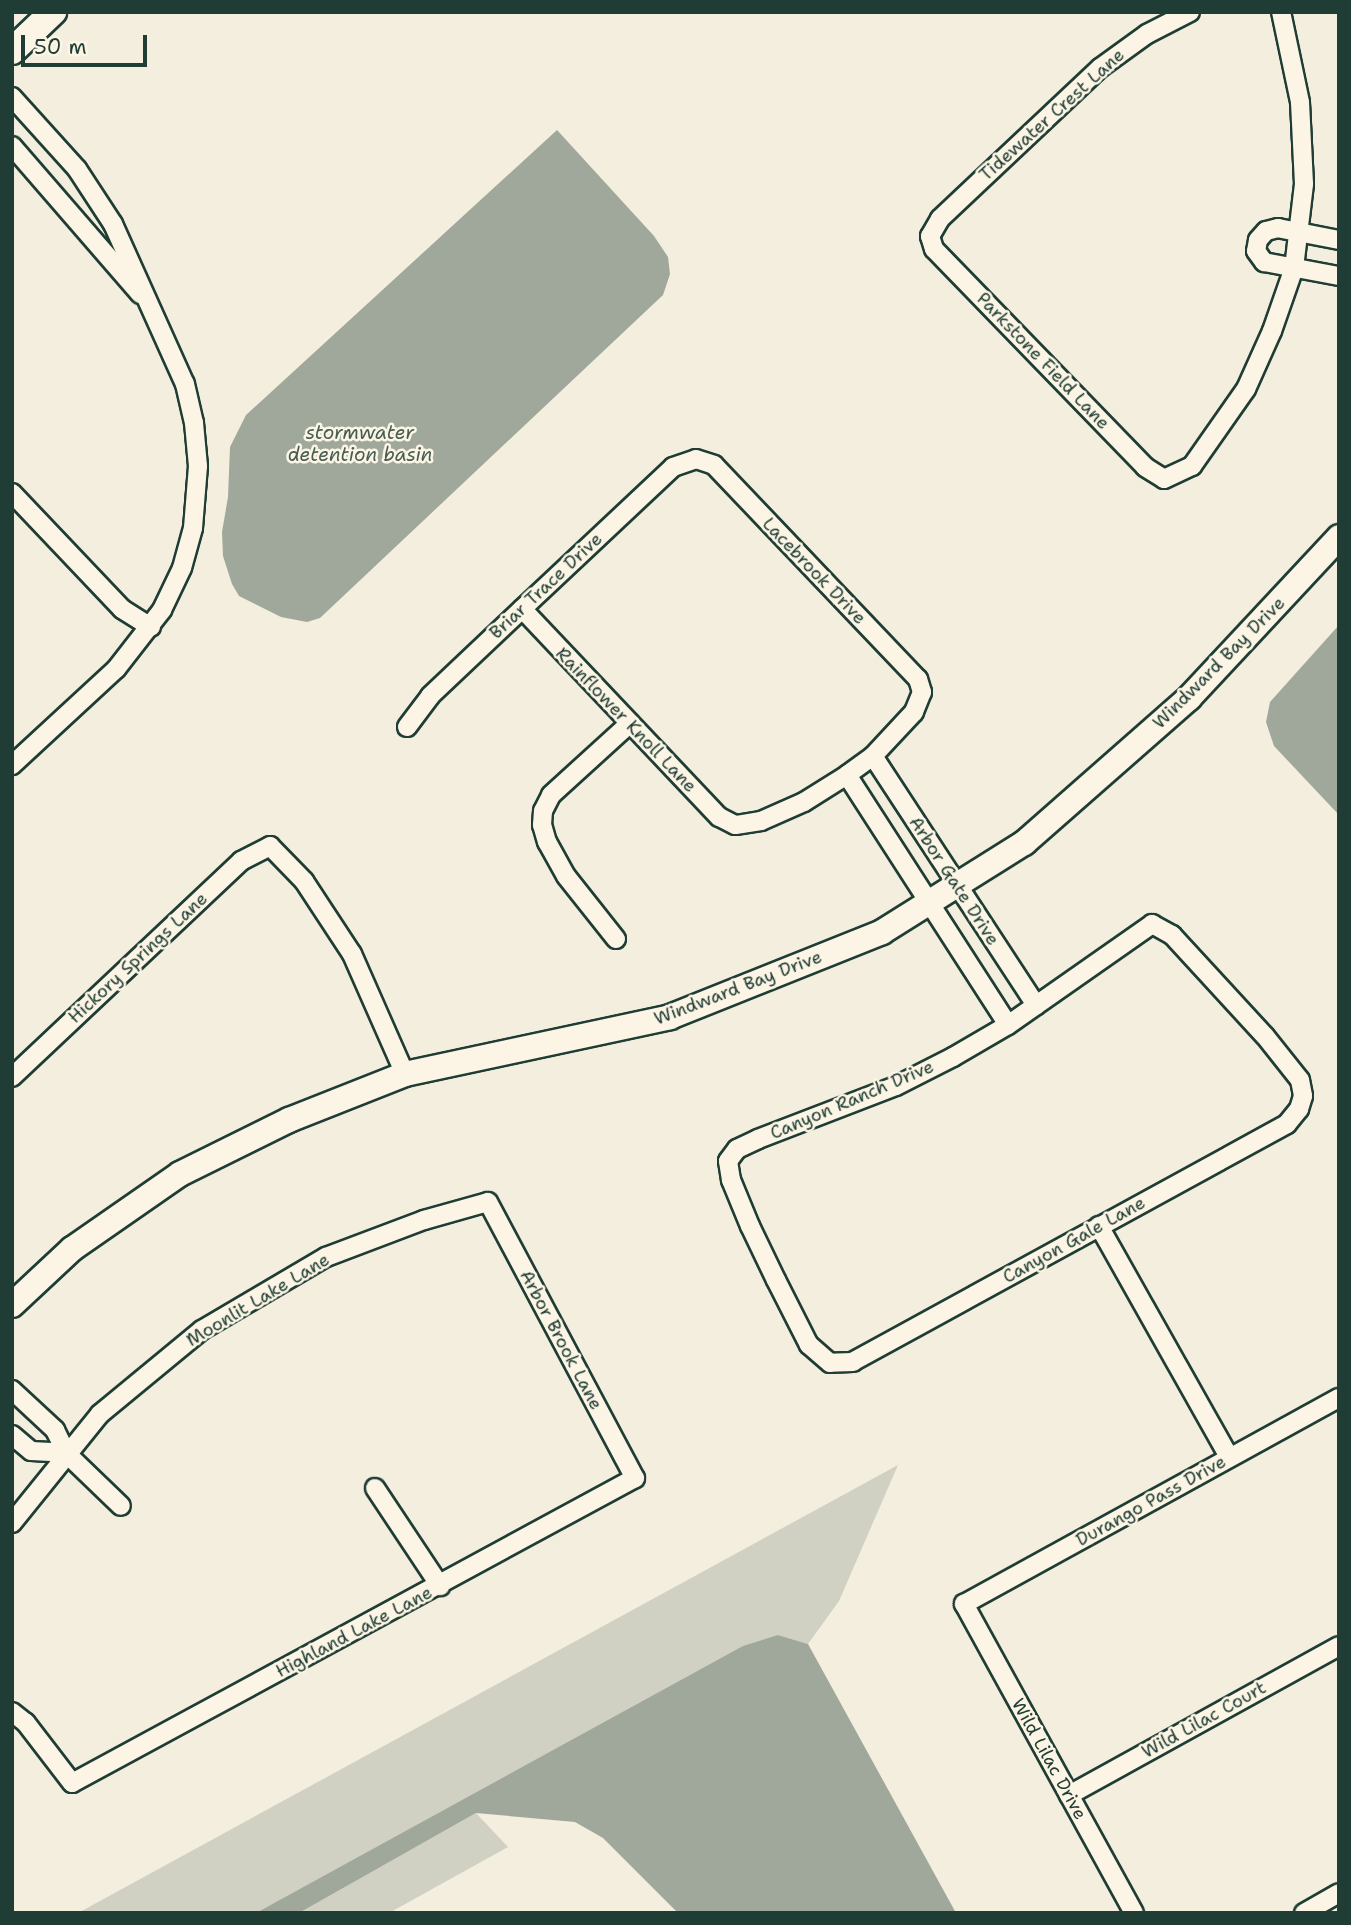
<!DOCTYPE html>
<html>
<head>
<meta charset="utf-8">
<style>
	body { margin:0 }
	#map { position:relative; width:1351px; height:1925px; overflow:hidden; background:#f3eede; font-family:"Shantell Sans",sans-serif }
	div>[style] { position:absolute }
	.green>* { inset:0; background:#d0d1c2 }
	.water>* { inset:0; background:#a0a89b }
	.roads { filter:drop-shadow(2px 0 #1f3d34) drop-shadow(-2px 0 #1f3d34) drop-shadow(0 2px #1f3d34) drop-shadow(0 -2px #1f3d34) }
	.street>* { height:18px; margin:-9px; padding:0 9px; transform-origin:9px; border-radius:9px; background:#fcf5e5 }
	.secondary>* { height:24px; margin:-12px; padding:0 12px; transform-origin:12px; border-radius:12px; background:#fcf5e5 }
	.primary>* { height:26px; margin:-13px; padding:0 13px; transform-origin:13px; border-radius:13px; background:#fcf5e5 }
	span { translate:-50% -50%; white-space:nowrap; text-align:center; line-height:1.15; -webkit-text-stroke:5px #fcf5e5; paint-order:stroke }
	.street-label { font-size:18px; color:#1f3d34 }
	.water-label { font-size:19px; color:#465d53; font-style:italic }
	.frame { position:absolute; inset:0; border:14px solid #1f3d34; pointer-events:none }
	.scale { position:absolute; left:21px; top:35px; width:126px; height:32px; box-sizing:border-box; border:4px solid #1f3d34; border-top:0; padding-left:9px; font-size:21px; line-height:24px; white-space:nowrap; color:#1f3d34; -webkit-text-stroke:5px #fcf5e5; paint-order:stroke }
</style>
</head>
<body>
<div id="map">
	<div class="green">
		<div style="clip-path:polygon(898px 1465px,839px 1601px,808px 1644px,778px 1635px,256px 1913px,78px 1913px)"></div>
		<div style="clip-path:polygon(476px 1813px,508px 1847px,389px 1913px,299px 1913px)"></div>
	</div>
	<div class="water">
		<div style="clip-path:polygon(557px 130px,654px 236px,668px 257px,670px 274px,663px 295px,320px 618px,307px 622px,281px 617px,239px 596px,232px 584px,223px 556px,222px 532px,228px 497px,230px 447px,246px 415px)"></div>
		<div style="clip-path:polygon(1339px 625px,1339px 815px,1274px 746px,1266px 722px,1270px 702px)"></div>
		<div style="clip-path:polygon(778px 1635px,808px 1644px,956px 1913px,678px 1913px,603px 1838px,575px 1822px,476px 1813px,299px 1913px,256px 1913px,743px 1646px)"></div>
	</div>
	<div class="roads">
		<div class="street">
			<div style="left:1190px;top:12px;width:48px;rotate:152.9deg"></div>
			<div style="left:1147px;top:34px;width:58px;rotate:144.1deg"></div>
			<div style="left:1100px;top:68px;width:220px;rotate:136.7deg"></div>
			<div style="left:940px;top:219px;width:20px;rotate:120deg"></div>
			<div style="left:930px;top:236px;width:14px;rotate:73deg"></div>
			<div style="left:934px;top:249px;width:303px;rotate:45.9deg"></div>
			<div style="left:1145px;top:467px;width:22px;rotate:32deg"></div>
			<div style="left:1164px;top:479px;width:31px;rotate:-25deg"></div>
			<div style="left:1192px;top:466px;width:94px;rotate:-55deg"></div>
			<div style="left:1246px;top:389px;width:64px;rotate:-65.9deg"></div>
			<div style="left:1272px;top:331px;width:67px;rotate:-70.8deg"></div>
			<div style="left:1294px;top:268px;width:85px;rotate:-83.2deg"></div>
			<div style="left:1304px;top:184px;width:82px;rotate:-92.8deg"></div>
			<div style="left:1300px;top:102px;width:92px;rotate:-101.9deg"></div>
			<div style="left:12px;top:97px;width:97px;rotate:47.9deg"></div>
			<div style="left:77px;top:169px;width:66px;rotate:56.8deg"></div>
			<div style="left:113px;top:224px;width:175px;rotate:65.8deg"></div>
			<div style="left:185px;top:384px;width:40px;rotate:77deg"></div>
			<div style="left:194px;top:423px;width:43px;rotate:84.7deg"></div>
			<div style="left:198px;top:466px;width:62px;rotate:94.6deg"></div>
			<div style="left:193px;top:528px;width:41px;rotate:105.4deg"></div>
			<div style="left:182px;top:568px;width:47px;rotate:115.5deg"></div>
			<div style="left:162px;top:610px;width:75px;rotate:127.9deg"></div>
			<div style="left:116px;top:669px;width:142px;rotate:137.3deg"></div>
			<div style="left:12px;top:146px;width:196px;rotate:49.1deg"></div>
			<div style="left:1339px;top:240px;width:62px;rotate:-168.9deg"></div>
			<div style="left:1278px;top:228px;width:12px;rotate:166deg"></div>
			<div style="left:1266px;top:231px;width:12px;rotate:132deg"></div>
			<div style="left:1258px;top:240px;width:11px;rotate:100deg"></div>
			<div style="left:1256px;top:251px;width:14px;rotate:54deg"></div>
			<div style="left:1264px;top:262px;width:76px;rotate:10.6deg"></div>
			<div style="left:12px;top:493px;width:160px;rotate:46.5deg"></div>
			<div style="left:122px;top:609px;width:34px;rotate:32deg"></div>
			<div style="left:407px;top:727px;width:39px;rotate:-53deg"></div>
			<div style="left:430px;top:696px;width:127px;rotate:-43.4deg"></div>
			<div style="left:522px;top:609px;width:207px;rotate:-43.2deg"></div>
			<div style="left:673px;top:467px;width:24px;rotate:-19deg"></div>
			<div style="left:696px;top:459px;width:19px;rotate:18deg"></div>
			<div style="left:714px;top:465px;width:296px;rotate:46.4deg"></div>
			<div style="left:918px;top:679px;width:14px;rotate:73deg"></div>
			<div style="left:922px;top:692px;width:22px;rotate:112deg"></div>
			<div style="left:914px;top:712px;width:60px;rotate:133deg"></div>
			<div style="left:873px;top:756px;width:32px;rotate:144deg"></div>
			<div style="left:847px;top:775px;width:51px;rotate:147.9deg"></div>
			<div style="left:804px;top:802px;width:47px;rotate:156.2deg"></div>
			<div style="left:761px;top:821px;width:26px;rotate:171deg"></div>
			<div style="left:735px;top:825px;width:18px;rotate:-153deg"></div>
			<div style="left:719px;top:817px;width:286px;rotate:-133.4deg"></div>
			<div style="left:873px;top:756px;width:298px;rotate:56.8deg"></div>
			<div style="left:847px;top:775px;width:297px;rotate:57.2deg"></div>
			<div style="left:1152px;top:924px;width:23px;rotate:29deg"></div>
			<div style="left:1172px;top:935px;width:137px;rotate:47.4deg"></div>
			<div style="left:1265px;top:1036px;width:56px;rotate:51.5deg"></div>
			<div style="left:1300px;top:1080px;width:16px;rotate:79deg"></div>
			<div style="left:1303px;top:1096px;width:14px;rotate:107deg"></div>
			<div style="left:1299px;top:1109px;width:19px;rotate:129deg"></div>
			<div style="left:1287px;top:1124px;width:495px;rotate:151.3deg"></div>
			<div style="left:853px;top:1362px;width:23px;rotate:178deg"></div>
			<div style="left:830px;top:1363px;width:28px;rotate:-139deg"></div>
			<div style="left:809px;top:1345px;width:73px;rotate:-116.9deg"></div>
			<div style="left:776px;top:1280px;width:60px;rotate:-115.7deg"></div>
			<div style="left:750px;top:1226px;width:50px;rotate:-112.4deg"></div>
			<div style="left:731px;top:1180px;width:19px;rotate:-99deg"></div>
			<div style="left:728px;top:1161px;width:15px;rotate:-53deg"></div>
			<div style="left:737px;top:1149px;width:23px;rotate:-25deg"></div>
			<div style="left:758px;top:1139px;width:148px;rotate:-21deg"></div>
			<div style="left:896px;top:1086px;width:64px;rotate:-27deg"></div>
			<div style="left:953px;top:1057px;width:64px;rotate:-30.2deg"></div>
			<div style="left:1008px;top:1025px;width:176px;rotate:-35deg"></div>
			<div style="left:616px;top:939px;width:80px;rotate:-128.4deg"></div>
			<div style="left:566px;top:876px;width:39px;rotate:-119deg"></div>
			<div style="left:547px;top:842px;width:18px;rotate:-106deg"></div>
			<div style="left:542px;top:825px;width:14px;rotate:-86deg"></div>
			<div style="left:543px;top:811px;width:18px;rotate:-63deg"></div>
			<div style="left:551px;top:795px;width:107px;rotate:-42.3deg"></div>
			<div style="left:12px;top:1077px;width:315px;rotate:-43.3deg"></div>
			<div style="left:241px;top:861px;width:33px;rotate:-27deg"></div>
			<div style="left:270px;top:846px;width:49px;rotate:45.8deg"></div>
			<div style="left:304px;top:881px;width:87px;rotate:56.7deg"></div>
			<div style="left:352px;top:954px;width:131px;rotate:66.2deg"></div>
			<div style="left:1099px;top:1226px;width:265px;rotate:60.6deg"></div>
			<div style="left:12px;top:1390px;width:59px;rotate:42.9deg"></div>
			<div style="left:55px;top:1430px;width:25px;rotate:64deg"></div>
			<div style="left:66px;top:1453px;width:76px;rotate:43.9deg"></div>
			<div style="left:12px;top:1435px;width:25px;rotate:40deg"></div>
			<div style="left:31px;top:1451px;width:35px;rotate:3deg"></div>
			<div style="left:375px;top:1488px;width:118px;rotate:56.4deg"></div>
			<div style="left:12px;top:1523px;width:140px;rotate:-51.1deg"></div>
			<div style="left:100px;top:1414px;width:132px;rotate:-39.5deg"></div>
			<div style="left:202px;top:1330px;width:144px;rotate:-30.5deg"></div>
			<div style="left:326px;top:1257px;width:105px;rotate:-20.7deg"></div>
			<div style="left:424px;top:1220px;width:66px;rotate:-15.7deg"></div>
			<div style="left:488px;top:1202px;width:313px;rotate:62deg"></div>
			<div style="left:635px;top:1478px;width:640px;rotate:151.55deg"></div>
			<div style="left:72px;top:1783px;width:76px;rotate:-127.5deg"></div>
			<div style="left:26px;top:1723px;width:18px;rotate:-142deg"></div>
			<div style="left:1069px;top:1795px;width:308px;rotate:-28.9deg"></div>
			<div style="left:1134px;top:1913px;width:353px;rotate:-118.8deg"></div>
			<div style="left:964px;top:1604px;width:428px;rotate:-28.8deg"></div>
			<div style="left:1304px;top:1913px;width:40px;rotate:-29.7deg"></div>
		</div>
		<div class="secondary">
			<div style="left:12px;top:1305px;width:82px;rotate:-43deg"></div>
			<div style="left:72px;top:1249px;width:131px;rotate:-34.8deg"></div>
			<div style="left:180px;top:1174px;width:122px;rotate:-26.4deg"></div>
			<div style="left:289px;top:1120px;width:125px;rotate:-21.6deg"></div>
			<div style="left:405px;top:1074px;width:271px;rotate:-12.1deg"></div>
			<div style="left:670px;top:1017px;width:228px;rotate:-21.8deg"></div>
			<div style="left:882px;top:932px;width:168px;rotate:-32.1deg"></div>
			<div style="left:1024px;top:843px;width:220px;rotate:-41.3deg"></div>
			<div style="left:1189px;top:698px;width:220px;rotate:-47deg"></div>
		</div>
		<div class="primary">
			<div style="left:12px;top:51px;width:57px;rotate:-43.6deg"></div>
		</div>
	</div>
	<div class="street-label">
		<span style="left:1052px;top:115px;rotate:-42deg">Tidewater Crest Lane</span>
		<span style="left:1043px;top:361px;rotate:46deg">Parkstone Field Lane</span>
		<span style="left:814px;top:571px;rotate:46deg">Lacebrook Drive</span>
		<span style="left:546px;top:586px;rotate:-43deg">Briar Trace Drive</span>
		<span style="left:1219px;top:663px;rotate:-45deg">Windward Bay Drive</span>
		<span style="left:626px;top:720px;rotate:46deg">Rainflower Knoll Lane</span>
		<span style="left:954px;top:881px;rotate:57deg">Arbor Gate Drive</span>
		<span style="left:138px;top:958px;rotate:-43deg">Hickory Springs Lane</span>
		<span style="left:738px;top:988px;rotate:-21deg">Windward Bay Drive</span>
		<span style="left:852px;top:1100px;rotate:-23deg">Canyon Ranch Drive</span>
		<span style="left:1074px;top:1240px;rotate:-29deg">Canyon Gale Lane</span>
		<span style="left:258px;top:1300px;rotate:-31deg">Moonlit Lake Lane</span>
		<span style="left:561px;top:1340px;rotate:62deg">Arbor Brook Lane</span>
		<span style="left:1151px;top:1501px;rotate:-29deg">Durango Pass Drive</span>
		<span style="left:354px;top:1632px;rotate:-28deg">Highland Lake Lane</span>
		<span style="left:1204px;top:1720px;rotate:-29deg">Wild Lilac Court</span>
		<span style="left:1049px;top:1759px;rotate:61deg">Wild Lilac Drive</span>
	</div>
	<div class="water-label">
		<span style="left:360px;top:444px">stormwater<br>detention basin</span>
	</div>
	<div class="frame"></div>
	<div class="scale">50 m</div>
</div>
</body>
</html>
